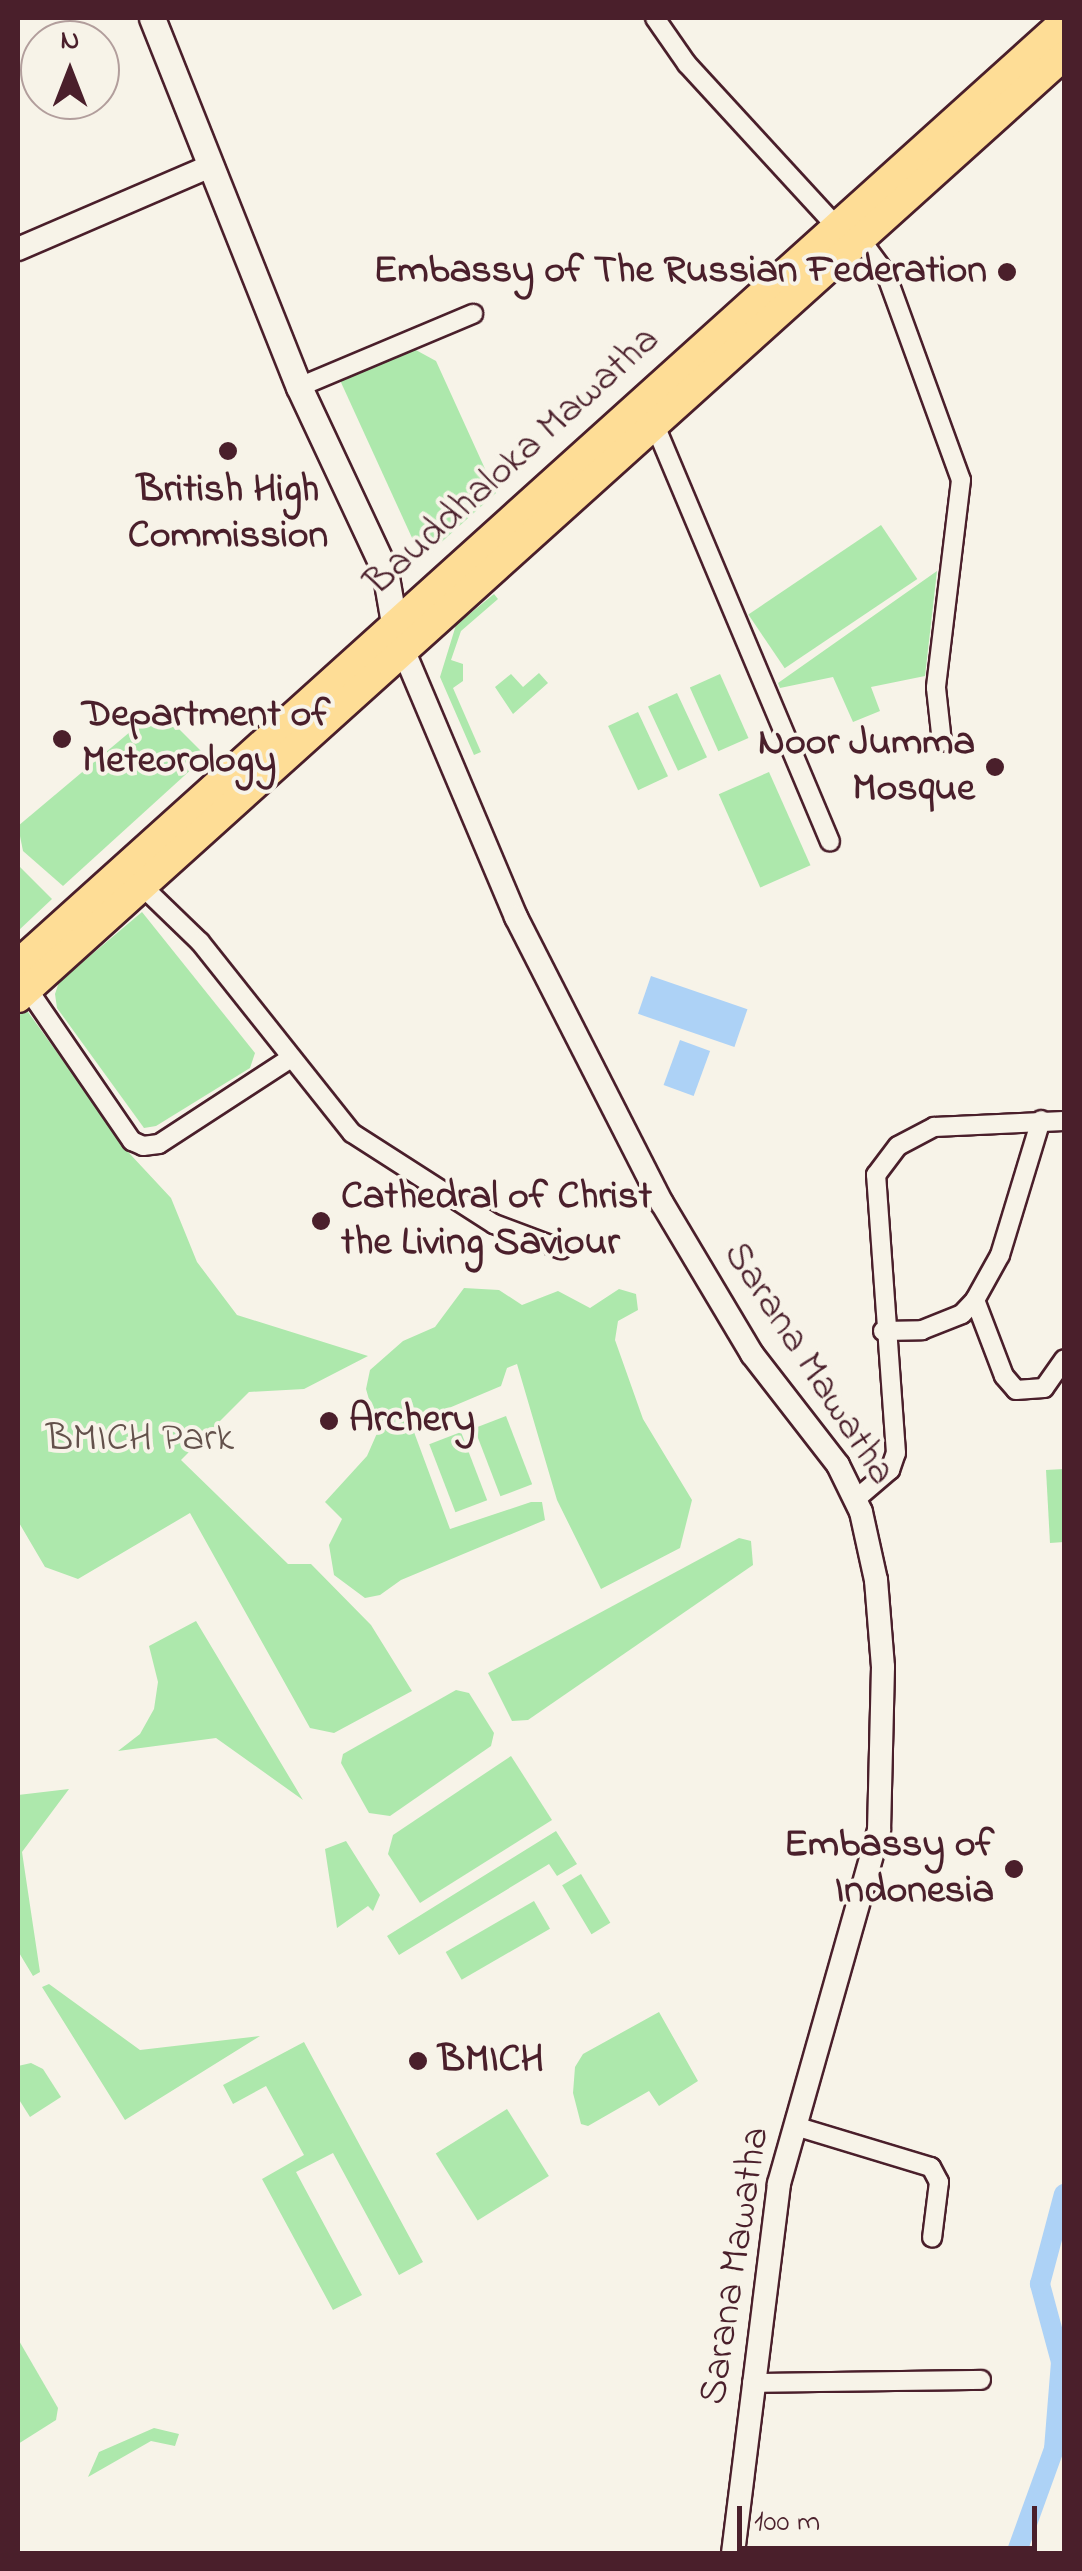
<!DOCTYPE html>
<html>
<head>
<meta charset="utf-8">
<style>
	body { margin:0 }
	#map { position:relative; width:1082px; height:2571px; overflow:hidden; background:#f7f3e8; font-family:"Indie Flower",sans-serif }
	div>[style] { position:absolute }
	.green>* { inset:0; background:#ade8ac; transform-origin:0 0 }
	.water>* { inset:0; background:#add2f6; transform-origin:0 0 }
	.canal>* { height:20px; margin:-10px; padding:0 10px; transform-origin:10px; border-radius:10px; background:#add2f6 }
	.roads { filter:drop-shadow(2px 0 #4a1f2b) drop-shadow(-2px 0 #4a1f2b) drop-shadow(0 2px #4a1f2b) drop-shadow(0 -2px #4a1f2b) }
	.minor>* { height:18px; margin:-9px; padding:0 9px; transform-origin:9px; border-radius:9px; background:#f7f3e8 }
	.tertiary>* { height:22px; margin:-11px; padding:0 11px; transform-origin:11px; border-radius:11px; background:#f7f3e8 }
	.secondary>* { height:25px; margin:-12.5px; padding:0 12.5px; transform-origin:12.5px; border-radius:12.5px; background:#f7f3e8 }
	.primary>* { height:28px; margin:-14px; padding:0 14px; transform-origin:14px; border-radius:14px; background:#fedd96 }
	.dots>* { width:28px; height:28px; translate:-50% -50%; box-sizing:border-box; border:5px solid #f7f3e8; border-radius:50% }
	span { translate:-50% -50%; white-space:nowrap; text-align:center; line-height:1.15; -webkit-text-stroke:8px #f7f3e8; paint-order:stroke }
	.poi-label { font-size:40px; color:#4a1f2b; font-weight:700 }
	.right { translate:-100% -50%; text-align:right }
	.left { translate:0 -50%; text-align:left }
	.street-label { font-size:40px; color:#4a1f2b }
	.park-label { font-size:40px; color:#63514b }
	.frame { position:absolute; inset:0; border:20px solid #4a1f2b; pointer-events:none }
	.north { position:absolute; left:20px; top:20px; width:100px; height:100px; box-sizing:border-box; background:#f7f3e8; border:2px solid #b29e9c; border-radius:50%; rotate:0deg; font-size:28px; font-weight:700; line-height:40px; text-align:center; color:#4a1f2b }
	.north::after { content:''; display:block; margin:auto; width:35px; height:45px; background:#4a1f2b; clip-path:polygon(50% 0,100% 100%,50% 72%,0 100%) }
	.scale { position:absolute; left:737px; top:2506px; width:300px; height:45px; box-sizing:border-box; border:5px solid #4a1f2b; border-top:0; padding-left:12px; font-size:30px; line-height:35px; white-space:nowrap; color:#4a1f2b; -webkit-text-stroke:8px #f7f3e8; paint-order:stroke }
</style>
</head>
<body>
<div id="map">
	<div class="green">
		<div style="clip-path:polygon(414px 349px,436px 361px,496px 493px,436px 547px,425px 548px,413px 540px,339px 378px)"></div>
		<div style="left:881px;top:525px;width:65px;height:160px;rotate:56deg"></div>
		<div style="clip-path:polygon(937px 571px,925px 676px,871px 687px,880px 711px,853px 722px,833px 677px,780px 688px,778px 683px)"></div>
		<div style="clip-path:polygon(494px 594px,498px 599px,461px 631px,451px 660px,463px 664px,463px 681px,453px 688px,481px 752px,474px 755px,440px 677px,456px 625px)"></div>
		<div style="clip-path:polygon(539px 673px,548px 683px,513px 714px,495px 687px,511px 674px,523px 687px)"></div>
		<div style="left:720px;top:674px;width:70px;height:33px;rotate:66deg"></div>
		<div style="left:677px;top:693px;width:71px;height:32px;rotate:65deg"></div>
		<div style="left:638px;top:712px;width:71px;height:33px;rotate:65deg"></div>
		<div style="clip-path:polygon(143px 721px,171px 721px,202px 752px,195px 766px,63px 886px,23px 851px,18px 826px)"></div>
		<div style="left:769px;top:772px;width:102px;height:55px;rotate:66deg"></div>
		<div style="clip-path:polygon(18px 865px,52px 899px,18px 931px)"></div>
		<div style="clip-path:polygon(142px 912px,255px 1053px,250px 1068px,156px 1126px,144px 1128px,57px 1008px,55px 994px,59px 982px)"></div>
		<div style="clip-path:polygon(23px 1005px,130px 1154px,171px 1198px,197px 1262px,237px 1315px,368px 1356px,304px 1389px,249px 1392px,181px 1460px,288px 1564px,311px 1564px,371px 1625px,412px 1691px,334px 1733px,310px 1728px,190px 1513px,78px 1579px,45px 1567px,18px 1521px,18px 1010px)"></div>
		<div style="clip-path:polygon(464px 1288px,499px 1290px,522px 1305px,558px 1291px,590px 1308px,619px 1289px,636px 1294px,638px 1310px,618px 1321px,615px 1340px,643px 1419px,692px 1500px,680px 1548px,601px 1589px,557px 1500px,517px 1364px,507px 1368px,501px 1386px,411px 1424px,450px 1529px,531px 1502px,542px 1502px,545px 1520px,401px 1580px,380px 1595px,365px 1598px,334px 1575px,329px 1545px,342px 1519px,325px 1502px,367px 1456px,378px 1431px,366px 1389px,370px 1370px,403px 1341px,435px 1327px)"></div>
		<div style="left:506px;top:1416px;width:73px;height:34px;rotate:69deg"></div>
		<div style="left:461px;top:1432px;width:73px;height:34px;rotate:69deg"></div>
		<div style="clip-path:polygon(1064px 1469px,1064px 1542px,1050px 1543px,1046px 1470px)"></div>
		<div style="clip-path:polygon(739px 1538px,751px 1541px,753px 1565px,528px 1720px,512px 1721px,488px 1673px)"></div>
		<div style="clip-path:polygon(196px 1621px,303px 1800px,216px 1738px,118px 1751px,140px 1734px,154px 1709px,158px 1682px,149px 1646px)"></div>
		<div style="clip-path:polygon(456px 1690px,469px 1693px,494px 1733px,491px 1746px,390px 1816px,369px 1813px,341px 1763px,343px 1754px)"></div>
		<div style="clip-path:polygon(511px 1756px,552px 1820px,420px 1903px,388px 1854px,393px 1835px)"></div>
		<div style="clip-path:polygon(69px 1789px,22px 1852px,40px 1972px,33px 1976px,18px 1951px,18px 1795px)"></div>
		<div style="clip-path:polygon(556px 1831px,577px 1864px,557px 1876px,549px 1864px,399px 1955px,387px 1936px)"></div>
		<div style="clip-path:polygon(346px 1841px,380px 1895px,373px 1911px,368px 1906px,337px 1928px,325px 1849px)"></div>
		<div style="left:581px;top:1874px;width:57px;height:22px;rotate:59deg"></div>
		<div style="left:534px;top:1901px;width:32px;height:102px;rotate:60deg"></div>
		<div style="clip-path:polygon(49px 1984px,140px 2050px,260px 2036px,125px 2120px,42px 1987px)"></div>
		<div style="clip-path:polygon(659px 2012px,698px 2081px,659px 2106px,649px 2091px,588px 2126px,581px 2124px,573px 2093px,575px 2067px,583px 2054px)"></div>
		<div style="clip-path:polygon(304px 2042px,423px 2262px,399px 2275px,333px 2153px,296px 2172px,362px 2295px,333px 2310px,262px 2179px,304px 2155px,266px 2086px,233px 2104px,223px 2085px)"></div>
		<div style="clip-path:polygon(31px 2063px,43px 2069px,61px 2097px,30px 2117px,18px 2098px,18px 2066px)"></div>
		<div style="left:507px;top:2109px;width:79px;height:84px;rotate:58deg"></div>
		<div style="clip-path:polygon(18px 2339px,58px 2408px,56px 2420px,18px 2444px)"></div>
		<div style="clip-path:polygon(154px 2428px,179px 2434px,175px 2446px,151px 2441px,88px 2477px,99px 2452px)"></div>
	</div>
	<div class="water">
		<div style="left:651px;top:976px;width:102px;height:40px;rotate:19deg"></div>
		<div style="left:680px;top:1040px;width:32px;height:48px;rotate:20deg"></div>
	</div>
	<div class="canal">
		<div style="left:1016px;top:2554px;width:112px;rotate:-70.1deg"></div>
		<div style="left:1054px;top:2449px;width:87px;rotate:-85.4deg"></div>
		<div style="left:1061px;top:2362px;width:81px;rotate:-105.1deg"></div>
		<div style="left:1040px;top:2284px;width:93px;rotate:-75.1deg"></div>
	</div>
	<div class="roads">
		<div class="minor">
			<div style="left:655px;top:18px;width:56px;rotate:55.2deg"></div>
			<div style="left:687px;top:64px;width:222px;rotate:47.4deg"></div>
			<div style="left:861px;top:240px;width:42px;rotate:53.7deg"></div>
			<div style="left:886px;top:274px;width:219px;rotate:70deg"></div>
			<div style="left:961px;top:480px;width:209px;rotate:96.9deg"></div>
			<div style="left:936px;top:688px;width:54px;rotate:83.7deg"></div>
			<div style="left:299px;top:387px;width:189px;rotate:-22.8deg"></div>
			<div style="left:654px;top:423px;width:454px;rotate:67.2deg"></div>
			<div style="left:141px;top:885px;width:82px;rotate:44deg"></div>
			<div style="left:200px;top:942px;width:244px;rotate:51.5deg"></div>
			<div style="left:352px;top:1133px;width:169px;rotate:32.7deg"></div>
			<div style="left:494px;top:1224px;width:72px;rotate:20.5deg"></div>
			<div style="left:23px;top:982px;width:193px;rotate:55.6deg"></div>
			<div style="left:132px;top:1141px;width:12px;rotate:24deg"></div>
			<div style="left:143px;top:1146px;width:16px;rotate:-7deg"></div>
			<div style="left:159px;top:1144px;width:154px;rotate:-33.1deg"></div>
			<div style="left:975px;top:1300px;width:81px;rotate:69.1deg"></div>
			<div style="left:1004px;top:1376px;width:18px;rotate:49deg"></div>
			<div style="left:1016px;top:1390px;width:28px;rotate:-4deg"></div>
			<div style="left:1044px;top:1388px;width:35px;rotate:-55deg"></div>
			<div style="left:883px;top:1331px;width:39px;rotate:-1deg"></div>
			<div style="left:922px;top:1330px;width:43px;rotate:-21.8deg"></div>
			<div style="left:962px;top:1314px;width:19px;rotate:-47deg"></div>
			<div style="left:975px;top:1300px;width:51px;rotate:-60.9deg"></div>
			<div style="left:1000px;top:1255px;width:141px;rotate:-73.1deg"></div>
			<div style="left:856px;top:1499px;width:45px;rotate:-40.5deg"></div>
			<div style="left:890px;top:1470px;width:18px;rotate:-71deg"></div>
			<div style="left:896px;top:1453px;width:279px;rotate:-94.1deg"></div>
			<div style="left:876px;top:1175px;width:36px;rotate:-53deg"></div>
			<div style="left:898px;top:1146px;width:41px;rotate:-27.8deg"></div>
			<div style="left:934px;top:1127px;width:130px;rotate:-2.6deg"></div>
			<div style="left:795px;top:2126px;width:142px;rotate:16.8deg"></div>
			<div style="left:931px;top:2167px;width:17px;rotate:62deg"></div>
			<div style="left:939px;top:2182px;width:56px;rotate:97.1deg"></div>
			<div style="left:752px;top:2383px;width:229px;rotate:-0.8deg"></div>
		</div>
		<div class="tertiary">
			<div style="left:18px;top:249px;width:207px;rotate:-23.3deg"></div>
			<div style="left:399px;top:640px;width:301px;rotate:67.1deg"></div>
			<div style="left:516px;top:917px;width:321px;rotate:63deg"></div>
			<div style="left:662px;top:1203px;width:176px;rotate:59.2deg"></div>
			<div style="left:752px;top:1354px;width:140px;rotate:52.2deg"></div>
			<div style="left:838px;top:1465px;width:52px;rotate:63.9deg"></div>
			<div style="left:861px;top:1512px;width:70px;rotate:77.6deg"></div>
			<div style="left:876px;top:1580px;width:87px;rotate:85.4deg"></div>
			<div style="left:883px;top:1667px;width:163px;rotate:91.4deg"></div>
			<div style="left:879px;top:1830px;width:368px;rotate:105.8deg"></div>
			<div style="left:779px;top:2184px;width:373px;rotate:97.1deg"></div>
		</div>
		<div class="secondary">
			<div style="left:152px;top:18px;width:397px;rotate:68.3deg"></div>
			<div style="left:299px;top:387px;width:203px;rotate:64.9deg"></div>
			<div style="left:385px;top:571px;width:53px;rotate:80.2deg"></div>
		</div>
		<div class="primary">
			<div style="left:18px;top:964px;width:1408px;rotate:-42.01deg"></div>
			<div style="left:18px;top:998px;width:1408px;rotate:-42.01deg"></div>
		</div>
	</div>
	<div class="dots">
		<div style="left:1007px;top:272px;background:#4a1f2b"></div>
		<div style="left:228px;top:451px;background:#4a1f2b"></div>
		<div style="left:62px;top:739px;background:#4a1f2b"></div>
		<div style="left:995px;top:767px;background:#4a1f2b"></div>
		<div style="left:321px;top:1221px;background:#4a1f2b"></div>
		<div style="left:329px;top:1421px;background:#4a1f2b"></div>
		<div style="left:1014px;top:1869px;background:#4a1f2b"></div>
		<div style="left:418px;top:2061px;background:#4a1f2b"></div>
	</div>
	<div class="poi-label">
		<span class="right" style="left:987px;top:272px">Embassy of The Russian Federation</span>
		<span style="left:228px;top:514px">British High<br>Commission</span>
		<span class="left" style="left:82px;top:739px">Department of<br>Meteorology</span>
		<span class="right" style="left:975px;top:767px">Noor Jumma<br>Mosque</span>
		<span class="left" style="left:341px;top:1221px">Cathedral of Christ<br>the Living Saviour</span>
		<span class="left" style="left:349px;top:1421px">Archery</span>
		<span class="right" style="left:994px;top:1869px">Embassy of<br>Indonesia</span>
		<span class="left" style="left:438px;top:2061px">BMICH</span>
	</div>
	<div class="street-label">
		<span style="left:513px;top:462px;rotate:-42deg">Bauddhaloka Mawatha</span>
		<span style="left:808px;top:1364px;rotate:57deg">Sarana Mawatha</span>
		<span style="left:736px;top:2266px;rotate:-81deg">Sarana Mawatha</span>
	</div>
	<div class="park-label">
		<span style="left:140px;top:1440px">BMICH Park</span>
	</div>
	<div class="frame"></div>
	<div class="north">N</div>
	<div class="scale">100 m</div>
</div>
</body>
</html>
